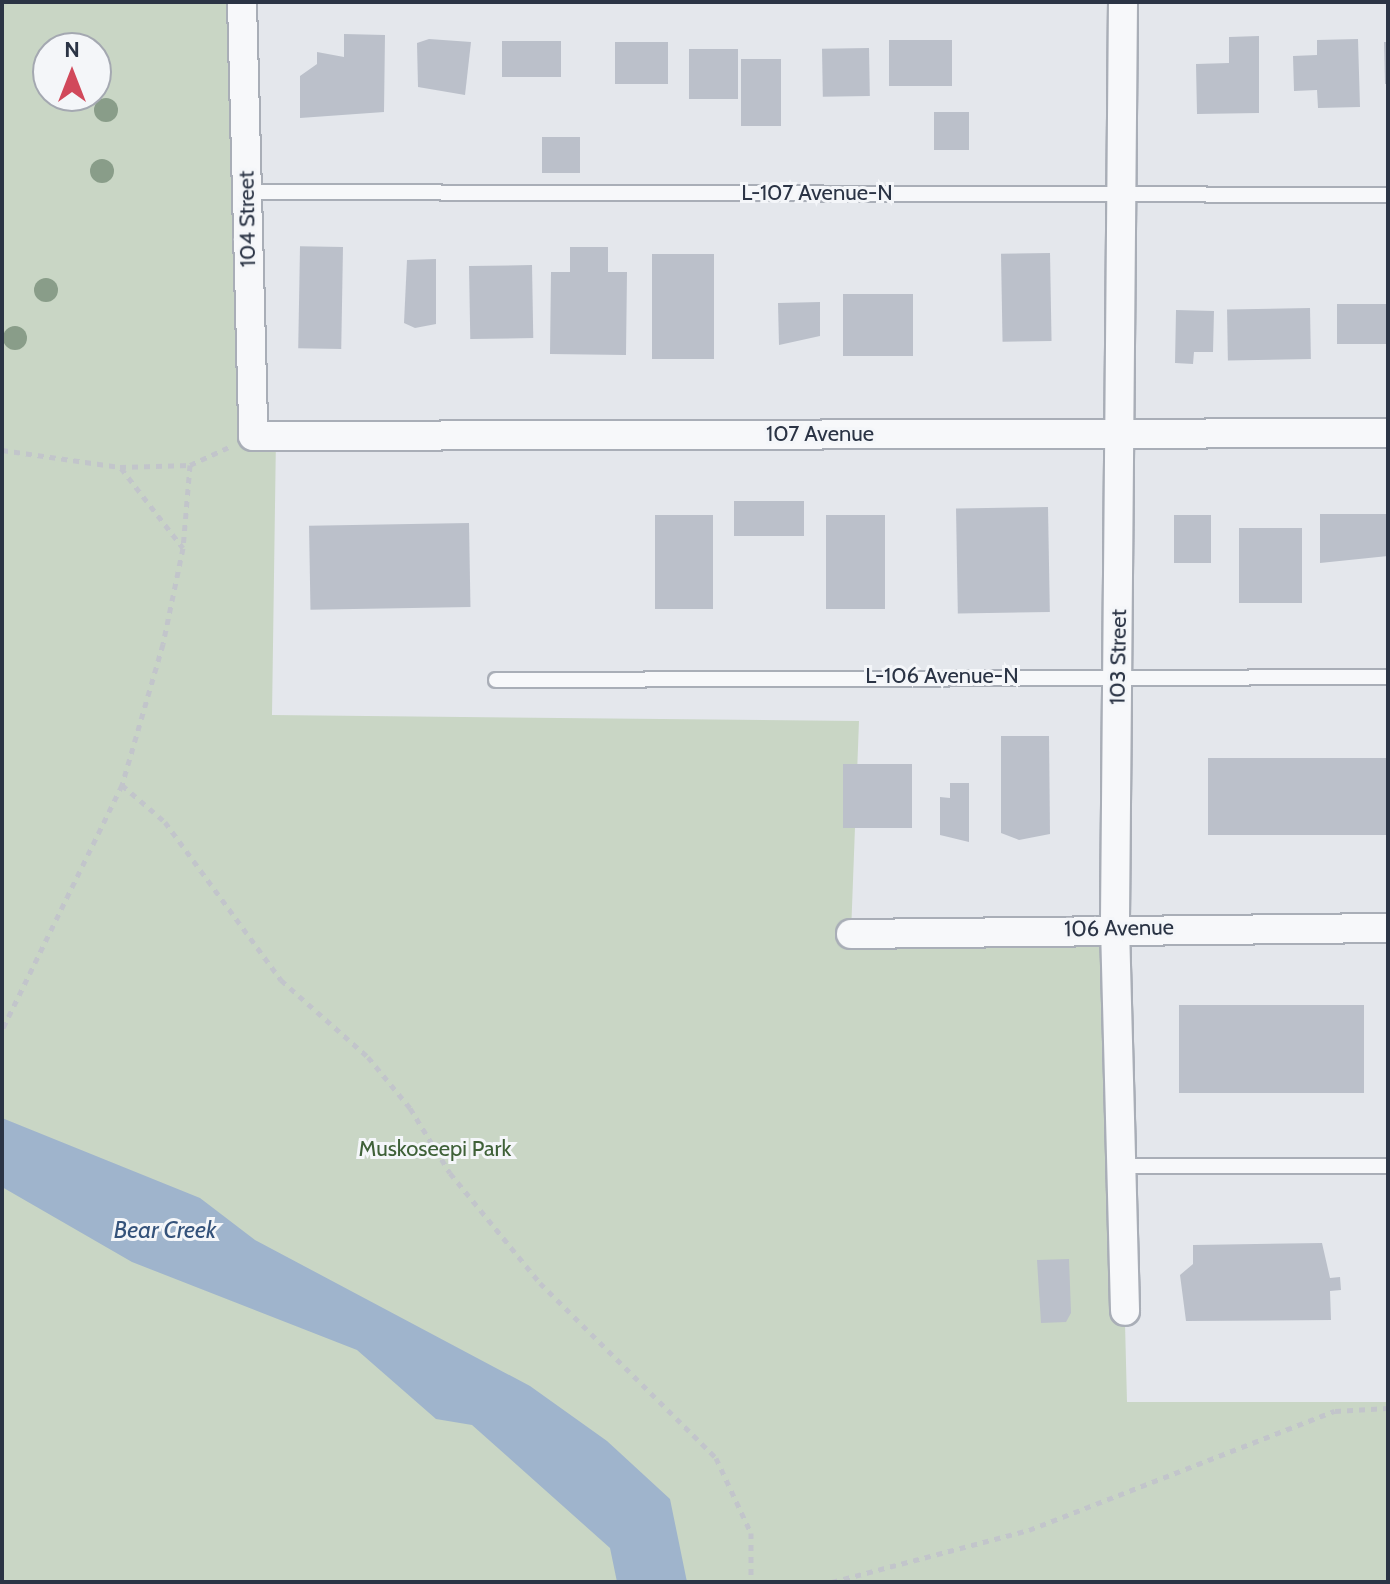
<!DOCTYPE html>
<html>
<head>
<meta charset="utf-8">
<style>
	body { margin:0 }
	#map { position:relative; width:1390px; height:1584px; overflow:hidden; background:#e4e7ec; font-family:Cabin,sans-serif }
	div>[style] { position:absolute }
	.green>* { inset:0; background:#c9d6c5 }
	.water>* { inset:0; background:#9fb4cc }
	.building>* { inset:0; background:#bbc0ca; transform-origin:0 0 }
	.path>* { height:5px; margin-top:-2.5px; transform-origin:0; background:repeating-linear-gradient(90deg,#c2c5cb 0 6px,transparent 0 12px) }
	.roads { filter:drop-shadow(2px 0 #a9aeb7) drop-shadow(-2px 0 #a9aeb7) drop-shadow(0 2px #a9aeb7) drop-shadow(0 -2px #a9aeb7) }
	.service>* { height:14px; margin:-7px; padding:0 7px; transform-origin:7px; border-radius:7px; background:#f7f8fa }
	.minor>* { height:28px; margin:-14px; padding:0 14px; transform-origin:14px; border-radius:14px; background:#f7f8fa }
	.trees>* { width:24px; height:24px; margin:-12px; border-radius:50%; background:#899d89 }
	span { translate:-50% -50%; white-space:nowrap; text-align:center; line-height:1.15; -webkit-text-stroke:6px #f4f6f9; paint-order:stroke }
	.street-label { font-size:22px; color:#2b3445 }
	.park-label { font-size:22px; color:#3f6138 }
	.water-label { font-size:24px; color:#34527a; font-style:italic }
	.frame { position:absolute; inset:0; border:4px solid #2b3445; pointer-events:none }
	.north { position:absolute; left:32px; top:32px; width:80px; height:80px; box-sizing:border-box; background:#f4f6f9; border:2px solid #a4a8b1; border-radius:50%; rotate:0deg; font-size:22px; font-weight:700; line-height:32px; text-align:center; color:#2b3445 }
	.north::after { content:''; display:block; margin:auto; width:28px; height:36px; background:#d1495b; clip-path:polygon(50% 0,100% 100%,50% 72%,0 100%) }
</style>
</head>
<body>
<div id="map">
	<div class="green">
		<div style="clip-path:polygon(evenodd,2px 2px,247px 2px,253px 436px,276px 436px,272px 715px,859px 721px,851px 934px,1115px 927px,1127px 1402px,1388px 1402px,1388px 1582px,2px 1582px,2px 2px,48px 48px,96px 48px,96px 96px,48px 96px,48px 48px)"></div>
	</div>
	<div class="water">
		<div style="clip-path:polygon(2px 1118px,200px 1198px,255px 1240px,530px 1386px,607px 1441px,670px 1499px,687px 1582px,617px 1582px,610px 1548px,472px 1425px,436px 1419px,357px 1350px,132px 1262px,2px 1187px)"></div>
	</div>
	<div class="building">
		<div style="clip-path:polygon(344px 34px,385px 35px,384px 112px,300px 118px,300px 76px,317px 64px,317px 52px,344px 57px)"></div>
		<div style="clip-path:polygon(1259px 36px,1259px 113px,1197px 114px,1196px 64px,1229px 63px,1229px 37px)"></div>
		<div style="clip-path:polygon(429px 39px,471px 42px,465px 95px,418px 87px,417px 43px)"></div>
		<div style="clip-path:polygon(1358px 39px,1360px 107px,1318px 108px,1317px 90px,1294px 91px,1293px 56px,1317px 55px,1317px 40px)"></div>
		<div style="left:889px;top:40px;width:63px;height:46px"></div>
		<div style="left:502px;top:41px;width:59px;height:36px"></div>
		<div style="left:615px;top:42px;width:53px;height:42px"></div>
		<div style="clip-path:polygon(1384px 42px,1388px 42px,1388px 84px,1385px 84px)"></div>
		<div style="left:869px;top:48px;width:48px;height:47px;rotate:89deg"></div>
		<div style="left:689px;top:49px;width:49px;height:50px"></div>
		<div style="left:741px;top:59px;width:40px;height:67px"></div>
		<div style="left:934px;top:112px;width:35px;height:38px"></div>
		<div style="left:542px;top:137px;width:38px;height:36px"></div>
		<div style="left:343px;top:247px;width:102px;height:43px;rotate:91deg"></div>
		<div style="clip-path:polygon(570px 247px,608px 247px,608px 272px,627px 272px,626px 355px,550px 354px,551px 272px,570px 272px)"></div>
		<div style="left:1050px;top:253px;width:88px;height:49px;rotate:89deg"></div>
		<div style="left:652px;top:254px;width:62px;height:105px"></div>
		<div style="clip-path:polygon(436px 259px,436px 324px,415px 328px,404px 323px,407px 260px)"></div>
		<div style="left:532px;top:265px;width:73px;height:63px;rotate:89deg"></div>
		<div style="left:843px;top:294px;width:70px;height:62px"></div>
		<div style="clip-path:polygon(820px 302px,820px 336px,779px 345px,778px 303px)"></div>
		<div style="left:1337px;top:304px;width:51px;height:40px"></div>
		<div style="left:1310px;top:308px;width:51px;height:83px;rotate:89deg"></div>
		<div style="clip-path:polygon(1176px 310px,1214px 311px,1213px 352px,1194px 352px,1193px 364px,1175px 363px)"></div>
		<div style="left:734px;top:501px;width:70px;height:35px"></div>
		<div style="left:1048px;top:507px;width:105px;height:92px;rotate:89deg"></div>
		<div style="clip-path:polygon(1320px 514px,1388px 514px,1388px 556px,1320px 563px)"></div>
		<div style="left:655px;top:515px;width:58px;height:94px"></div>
		<div style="left:826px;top:515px;width:59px;height:94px"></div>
		<div style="left:1211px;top:515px;width:48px;height:37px;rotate:90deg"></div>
		<div style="left:469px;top:523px;width:84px;height:160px;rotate:89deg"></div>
		<div style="left:1302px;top:528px;width:75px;height:63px;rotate:90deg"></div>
		<div style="clip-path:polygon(1001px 736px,1049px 736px,1050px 834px,1019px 840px,1001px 833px)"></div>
		<div style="left:1388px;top:758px;width:77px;height:180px;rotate:90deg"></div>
		<div style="left:912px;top:764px;width:64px;height:69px;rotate:90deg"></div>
		<div style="clip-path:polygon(950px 783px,969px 783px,969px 842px,940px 835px,940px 797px,950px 798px)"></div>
		<div style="left:1364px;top:1005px;width:88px;height:185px;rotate:90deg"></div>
		<div style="clip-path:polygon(1322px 1243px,1330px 1278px,1340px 1277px,1341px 1290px,1330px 1291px,1331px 1320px,1186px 1321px,1180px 1275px,1193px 1264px,1193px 1245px)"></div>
		<div style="clip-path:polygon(1069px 1259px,1071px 1313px,1066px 1322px,1041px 1323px,1037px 1260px)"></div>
	</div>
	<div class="path">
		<div style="left:2px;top:450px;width:119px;rotate:8.2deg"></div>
		<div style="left:120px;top:467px;width:70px;rotate:-1.6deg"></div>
		<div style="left:190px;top:465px;width:83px;rotate:94.8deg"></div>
		<div style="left:183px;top:548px;width:98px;rotate:101.8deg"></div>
		<div style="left:163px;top:644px;width:147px;rotate:106.2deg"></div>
		<div style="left:122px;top:785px;width:273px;rotate:116.1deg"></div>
		<div style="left:190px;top:465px;width:43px;rotate:-24.8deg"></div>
		<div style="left:121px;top:468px;width:101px;rotate:52.2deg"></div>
		<div style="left:122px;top:785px;width:57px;rotate:40.7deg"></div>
		<div style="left:165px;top:822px;width:196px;rotate:53.7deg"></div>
		<div style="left:281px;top:980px;width:116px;rotate:41.5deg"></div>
		<div style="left:368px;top:1057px;width:66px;rotate:50.5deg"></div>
		<div style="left:410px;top:1108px;width:76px;rotate:58.4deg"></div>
		<div style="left:450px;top:1173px;width:142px;rotate:50.7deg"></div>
		<div style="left:540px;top:1283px;width:248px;rotate:44.8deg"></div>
		<div style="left:716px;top:1458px;width:83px;rotate:65deg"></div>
		<div style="left:751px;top:1533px;width:49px;rotate:90deg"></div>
		<div style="left:832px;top:1582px;width:204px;rotate:-14.8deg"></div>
		<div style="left:1029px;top:1530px;width:328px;rotate:-21.3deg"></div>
		<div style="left:1335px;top:1411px;width:53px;rotate:-3.2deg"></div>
	</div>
	<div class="roads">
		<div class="service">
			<div style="left:246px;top:192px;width:1142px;rotate:0.15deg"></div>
			<div style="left:496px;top:680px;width:892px;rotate:-0.19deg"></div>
			<div style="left:1121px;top:1166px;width:267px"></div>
		</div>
		<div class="minor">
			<div style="left:242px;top:2px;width:434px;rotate:88.5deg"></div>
			<div style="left:253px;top:436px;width:1135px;rotate:-0.15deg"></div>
			<div style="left:1123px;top:2px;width:925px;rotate:90.5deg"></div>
			<div style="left:1115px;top:927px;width:384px;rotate:88.5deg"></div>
			<div style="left:851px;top:934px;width:537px;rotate:-0.64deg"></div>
		</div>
	</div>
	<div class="trees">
		<div style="left:106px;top:110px"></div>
		<div style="left:102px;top:171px"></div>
		<div style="left:46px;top:290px"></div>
		<div style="left:15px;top:338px"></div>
	</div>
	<div class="street-label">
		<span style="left:817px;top:193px">L-107 Avenue-N</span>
		<span style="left:247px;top:219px;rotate:-91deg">104 Street</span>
		<span style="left:820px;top:434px">107 Avenue</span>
		<span style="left:1118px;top:657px;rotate:-89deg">103 Street</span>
		<span style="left:942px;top:676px">L-106 Avenue-N</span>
		<span style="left:1119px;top:928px;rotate:-1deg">106 Avenue</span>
	</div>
	<div class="park-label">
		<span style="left:435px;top:1149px">Muskoseepi Park</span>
	</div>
	<div class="water-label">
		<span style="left:165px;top:1230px">Bear Creek</span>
	</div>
	<div class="frame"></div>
	<div class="north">N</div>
</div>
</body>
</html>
